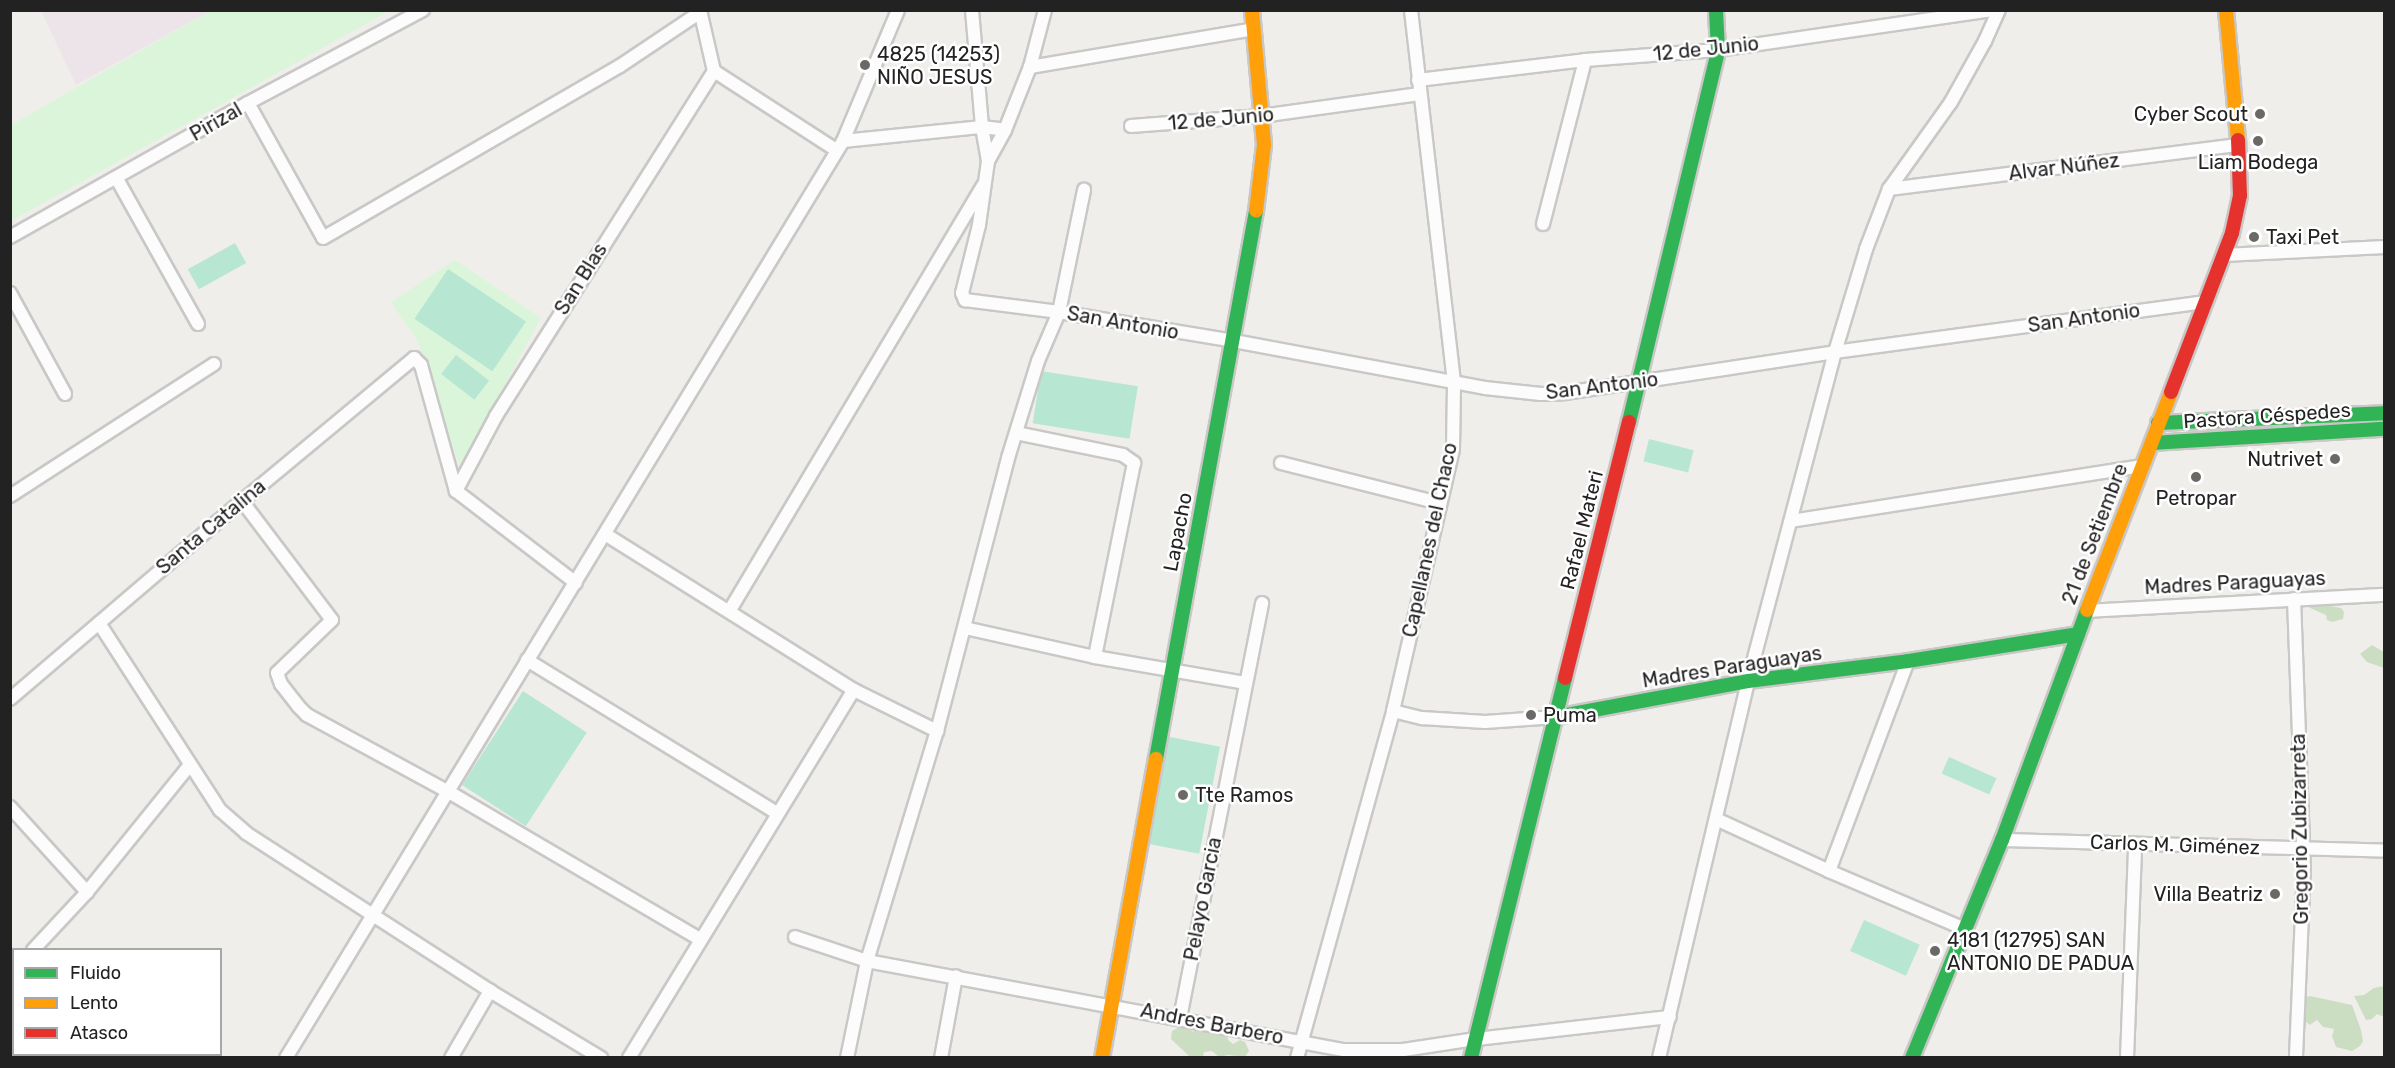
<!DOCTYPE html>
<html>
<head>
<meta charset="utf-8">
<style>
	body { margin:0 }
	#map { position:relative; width:2395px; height:1068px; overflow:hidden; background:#f0eeeb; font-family:Rubik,sans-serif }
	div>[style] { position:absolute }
	.industrial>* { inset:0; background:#ede4e9 }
	.forest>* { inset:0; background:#cbdec1 }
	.park>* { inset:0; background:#daf5da }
	.pitch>* { inset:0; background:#b7e6d2; transform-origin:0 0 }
	.roads { filter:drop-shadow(2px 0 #c9c8c7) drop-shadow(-2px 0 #c9c8c7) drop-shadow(0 2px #c9c8c7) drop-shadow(0 -2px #c9c8c7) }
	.street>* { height:12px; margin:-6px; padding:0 6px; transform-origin:6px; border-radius:6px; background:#fdfcfc }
	.fast>* { height:14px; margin:-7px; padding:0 7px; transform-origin:7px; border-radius:7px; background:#30b455 }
	.slow>* { height:14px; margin:-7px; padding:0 7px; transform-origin:7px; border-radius:7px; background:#ff9f0a }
	.jam>* { height:14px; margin:-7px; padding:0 7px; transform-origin:7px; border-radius:7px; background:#e5322d }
	.dots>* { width:16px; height:16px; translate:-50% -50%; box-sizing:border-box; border:3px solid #fff; border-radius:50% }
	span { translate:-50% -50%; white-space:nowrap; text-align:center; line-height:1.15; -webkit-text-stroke:5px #fff; paint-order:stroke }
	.street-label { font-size:20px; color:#222 }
	.poi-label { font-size:20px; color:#222 }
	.left { translate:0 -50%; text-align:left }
	.right { translate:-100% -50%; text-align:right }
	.frame { position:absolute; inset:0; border:12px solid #222; pointer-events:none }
	.legend { position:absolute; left:12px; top:948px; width:210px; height:108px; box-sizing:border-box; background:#fff; border:2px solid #a7a7a7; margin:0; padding:8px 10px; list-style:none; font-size:18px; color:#222 }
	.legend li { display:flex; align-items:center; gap:12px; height:30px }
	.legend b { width:30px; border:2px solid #a7a7a7 }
</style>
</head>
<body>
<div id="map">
	<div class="industrial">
		<div style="clip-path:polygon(41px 11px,210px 11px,76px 85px)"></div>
	</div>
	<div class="forest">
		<div style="clip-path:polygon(2320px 597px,2325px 605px,2341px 608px,2344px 612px,2343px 619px,2332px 622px,2327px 620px,2326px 615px,2308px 607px,2306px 598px)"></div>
		<div style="clip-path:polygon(2372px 645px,2384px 652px,2384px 668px,2367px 662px,2360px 654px)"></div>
		<div style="clip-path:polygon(2384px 986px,2384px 1017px,2377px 1014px,2372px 1019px,2366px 1020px,2354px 996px,2364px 995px,2374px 988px)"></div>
		<div style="clip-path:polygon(2310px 996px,2352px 1005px,2361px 1030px,2363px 1041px,2360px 1046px,2352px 1051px,2336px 1047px,2332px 1036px,2334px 1029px,2323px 1027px,2317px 1020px,2310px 1025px,2306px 1022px,2299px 1013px,2302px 998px)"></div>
		<div style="clip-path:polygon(1181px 1026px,1188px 1026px,1193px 1032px,1198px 1026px,1227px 1032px,1228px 1040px,1233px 1044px,1240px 1040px,1245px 1042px,1249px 1051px,1245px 1057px,1228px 1055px,1219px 1057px,1212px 1051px,1204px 1052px,1203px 1057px,1190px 1057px,1171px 1039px,1172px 1031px)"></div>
	</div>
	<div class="park">
		<div style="clip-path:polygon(210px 11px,389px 11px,11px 221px,11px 125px)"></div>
		<div style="clip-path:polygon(455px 260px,541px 318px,460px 467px,417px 340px,391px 302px)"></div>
	</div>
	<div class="pitch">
		<div style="left:235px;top:243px;width:23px;height:54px;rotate:61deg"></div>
		<div style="left:448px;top:269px;width:94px;height:60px;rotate:34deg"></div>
		<div style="left:456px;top:355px;width:42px;height:24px;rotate:38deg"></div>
		<div style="left:1041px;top:371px;width:98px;height:53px;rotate:9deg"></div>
		<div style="left:1649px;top:439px;width:46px;height:23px;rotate:14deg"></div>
		<div style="left:523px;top:691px;width:76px;height:112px;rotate:33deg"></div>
		<div style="left:1165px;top:736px;width:56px;height:109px;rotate:11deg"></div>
		<div style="left:1949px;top:757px;width:52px;height:18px;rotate:24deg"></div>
		<div style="left:1864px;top:920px;width:61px;height:34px;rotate:24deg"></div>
	</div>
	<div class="roads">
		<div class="street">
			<div style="left:700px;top:10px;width:63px;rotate:77.1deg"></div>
			<div style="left:714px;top:71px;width:145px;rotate:32.9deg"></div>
			<div style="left:972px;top:10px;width:117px;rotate:85.1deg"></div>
			<div style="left:982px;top:127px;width:35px;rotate:80deg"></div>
			<div style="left:988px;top:161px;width:65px;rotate:98deg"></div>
			<div style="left:979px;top:225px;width:70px;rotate:104deg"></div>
			<div style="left:962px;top:293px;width:8px;rotate:67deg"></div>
			<div style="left:965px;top:300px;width:95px;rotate:7.3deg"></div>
			<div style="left:1059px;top:312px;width:177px;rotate:9.4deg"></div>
			<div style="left:1234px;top:341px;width:255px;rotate:10.6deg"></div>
			<div style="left:1485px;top:388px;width:56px;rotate:6.1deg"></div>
			<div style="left:1541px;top:394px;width:24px;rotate:-2deg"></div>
			<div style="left:1565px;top:393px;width:273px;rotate:-8.6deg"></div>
			<div style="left:1835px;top:352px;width:374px;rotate:-7.7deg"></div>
			<div style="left:1030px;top:67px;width:227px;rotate:-9.6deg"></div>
			<div style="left:1418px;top:80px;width:168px;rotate:-6.8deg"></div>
			<div style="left:1585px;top:60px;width:133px;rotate:-4.3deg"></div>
			<div style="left:1718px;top:50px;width:278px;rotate:-8.3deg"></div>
			<div style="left:248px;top:103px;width:154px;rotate:60.9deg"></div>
			<div style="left:323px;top:238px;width:343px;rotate:-30.1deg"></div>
			<div style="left:620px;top:66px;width:95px;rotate:-33.9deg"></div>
			<div style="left:1131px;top:126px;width:130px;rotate:-4.4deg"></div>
			<div style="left:1261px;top:116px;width:160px;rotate:-7.9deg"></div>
			<div style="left:843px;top:141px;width:140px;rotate:-5.8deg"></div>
			<div style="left:982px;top:127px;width:23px;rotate:7deg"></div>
			<div style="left:988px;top:161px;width:35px;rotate:-61deg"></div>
			<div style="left:1005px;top:130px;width:68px;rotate:-68.4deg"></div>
			<div style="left:1030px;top:67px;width:59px;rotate:-75.3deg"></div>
			<div style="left:117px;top:179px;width:166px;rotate:60.8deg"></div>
			<div style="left:1889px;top:189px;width:352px;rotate:-7.2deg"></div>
			<div style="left:1543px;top:224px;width:169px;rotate:-75.6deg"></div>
			<div style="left:10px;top:237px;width:273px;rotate:-29.4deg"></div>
			<div style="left:248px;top:103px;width:198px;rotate:-28deg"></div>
			<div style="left:2225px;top:255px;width:159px;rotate:-2.9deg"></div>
			<div style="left:10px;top:293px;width:115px;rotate:61.4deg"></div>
			<div style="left:1016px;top:433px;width:109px;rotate:11.6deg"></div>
			<div style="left:1123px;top:455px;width:14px;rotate:36deg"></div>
			<div style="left:1134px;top:463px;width:198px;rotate:101.4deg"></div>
			<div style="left:1281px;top:463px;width:163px;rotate:14.2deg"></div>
			<div style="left:456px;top:491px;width:85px;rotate:-61.9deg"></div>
			<div style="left:496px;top:416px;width:408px;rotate:-57.7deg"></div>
			<div style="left:10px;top:496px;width:243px;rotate:-32.9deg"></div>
			<div style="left:242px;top:501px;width:149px;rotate:52.9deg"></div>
			<div style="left:332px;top:620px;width:76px;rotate:136.1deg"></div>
			<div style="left:277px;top:673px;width:12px;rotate:70deg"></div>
			<div style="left:281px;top:684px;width:28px;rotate:52deg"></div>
			<div style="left:298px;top:706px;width:13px;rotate:45deg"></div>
			<div style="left:307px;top:715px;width:162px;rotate:28.5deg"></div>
			<div style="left:449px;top:792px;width:291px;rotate:30.4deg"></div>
			<div style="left:1791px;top:521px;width:355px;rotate:-8.9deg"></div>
			<div style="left:605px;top:534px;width:294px;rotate:32.1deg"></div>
			<div style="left:854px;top:690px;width:93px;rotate:26.3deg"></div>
			<div style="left:2294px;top:599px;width:267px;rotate:87.9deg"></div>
			<div style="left:2304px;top:866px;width:192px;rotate:92.4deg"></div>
			<div style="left:730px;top:610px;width:494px;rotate:-59.2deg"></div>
			<div style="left:2087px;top:611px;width:297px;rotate:-3.1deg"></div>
			<div style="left:99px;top:623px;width:223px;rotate:57.1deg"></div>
			<div style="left:220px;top:810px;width:35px;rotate:41deg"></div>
			<div style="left:246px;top:833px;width:291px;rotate:32.9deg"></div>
			<div style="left:490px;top:991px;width:130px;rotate:31.1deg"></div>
			<div style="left:965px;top:628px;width:133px;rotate:12.6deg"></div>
			<div style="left:1095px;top:657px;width:152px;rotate:9.8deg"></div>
			<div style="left:527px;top:660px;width:293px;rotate:31.5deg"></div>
			<div style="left:10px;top:699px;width:305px;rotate:-40.5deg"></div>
			<div style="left:242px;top:501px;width:224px;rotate:-39.7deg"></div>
			<div style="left:414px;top:358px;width:10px;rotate:45deg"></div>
			<div style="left:421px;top:365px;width:131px;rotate:74.5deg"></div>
			<div style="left:456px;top:491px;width:151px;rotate:37.5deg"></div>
			<div style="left:1393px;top:711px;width:30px;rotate:14deg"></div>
			<div style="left:1422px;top:718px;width:63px;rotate:3.6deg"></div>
			<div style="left:1485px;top:722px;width:71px;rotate:-4deg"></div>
			<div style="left:10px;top:807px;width:115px;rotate:47.8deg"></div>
			<div style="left:1716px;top:819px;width:124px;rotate:24.7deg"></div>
			<div style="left:1829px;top:871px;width:148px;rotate:23.1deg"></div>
			<div style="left:2002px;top:840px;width:382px;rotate:1.6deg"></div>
			<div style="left:1829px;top:871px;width:224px;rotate:-69.4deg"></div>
			<div style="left:795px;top:937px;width:76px;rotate:18.4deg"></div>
			<div style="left:867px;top:961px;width:485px;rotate:10.6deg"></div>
			<div style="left:1344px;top:1050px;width:59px"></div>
			<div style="left:1403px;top:1050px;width:74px;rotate:-8.6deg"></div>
			<div style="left:1476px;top:1039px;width:195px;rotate:-6.5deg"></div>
			<div style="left:33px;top:950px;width:79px;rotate:-47deg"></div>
			<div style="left:87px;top:892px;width:164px;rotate:-51deg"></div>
			<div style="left:10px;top:973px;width:5px;rotate:-37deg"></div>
			<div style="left:1180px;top:1018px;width:423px;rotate:-78.8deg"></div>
			<div style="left:115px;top:1054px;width:6px;rotate:45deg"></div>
			<div style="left:286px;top:1058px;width:1073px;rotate:-58.72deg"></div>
			<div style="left:843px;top:141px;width:142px;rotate:-67.2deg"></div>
			<div style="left:451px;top:1058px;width:78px;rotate:-59.8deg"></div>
			<div style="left:629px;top:1058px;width:431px;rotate:-58.6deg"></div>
			<div style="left:847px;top:1058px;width:99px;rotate:-78.3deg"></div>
			<div style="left:867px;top:961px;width:240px;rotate:-73.1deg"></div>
			<div style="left:937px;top:731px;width:282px;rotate:-75.4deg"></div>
			<div style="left:1008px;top:458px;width:102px;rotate:-72.8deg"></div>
			<div style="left:1038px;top:361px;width:53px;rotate:-66.8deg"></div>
			<div style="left:1059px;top:312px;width:125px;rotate:-78.4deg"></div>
			<div style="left:941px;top:1058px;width:83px;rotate:-79.6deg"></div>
			<div style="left:1297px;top:1058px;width:360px;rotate:-74.5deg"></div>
			<div style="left:1393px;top:711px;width:269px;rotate:-77.1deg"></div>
			<div style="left:1453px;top:449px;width:67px;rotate:-89.1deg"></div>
			<div style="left:1454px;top:382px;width:374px;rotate:-96.6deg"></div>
			<div style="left:1659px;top:1058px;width:387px;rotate:-76.7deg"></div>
			<div style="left:1748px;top:681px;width:340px;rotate:-75.2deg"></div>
			<div style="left:1835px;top:352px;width:108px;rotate:-73.2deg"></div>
			<div style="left:1866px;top:249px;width:64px;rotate:-69deg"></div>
			<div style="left:1889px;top:189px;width:107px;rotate:-54.5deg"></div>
			<div style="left:1951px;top:102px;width:70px;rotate:-60.9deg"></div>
			<div style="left:1985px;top:41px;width:34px;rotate:-66deg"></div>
			<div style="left:2127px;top:1058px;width:213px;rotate:-87.8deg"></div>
		</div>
		<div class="fast">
			<div style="left:1629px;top:422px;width:382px;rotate:-76.5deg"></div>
			<div style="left:1718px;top:50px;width:40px;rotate:-92.9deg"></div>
			<div style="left:2158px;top:423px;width:226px;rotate:-2.5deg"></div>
			<div style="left:2152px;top:443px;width:232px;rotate:-3.5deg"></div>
			<div style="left:1556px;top:717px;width:195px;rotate:-10.6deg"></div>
			<div style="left:1748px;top:681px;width:161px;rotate:-7.1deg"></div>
			<div style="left:1908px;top:661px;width:172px;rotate:-9deg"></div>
			<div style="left:1156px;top:759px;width:557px;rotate:-79.66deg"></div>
			<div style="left:1471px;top:1058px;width:391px;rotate:-76.1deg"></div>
			<div style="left:1912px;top:1058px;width:236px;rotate:-67.6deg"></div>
			<div style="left:2002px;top:840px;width:245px;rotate:-69.7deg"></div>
		</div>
		<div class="slow">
			<div style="left:1252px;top:10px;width:136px;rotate:84.9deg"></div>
			<div style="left:1264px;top:145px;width:66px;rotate:96.9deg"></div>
			<div style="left:2226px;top:10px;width:131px;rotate:84.7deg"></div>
			<div style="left:2087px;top:610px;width:234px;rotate:-68.9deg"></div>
			<div style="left:1102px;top:1058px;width:304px;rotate:-79.8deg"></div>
		</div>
		<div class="jam">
			<div style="left:2171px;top:392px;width:170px;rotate:-69deg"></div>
			<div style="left:2232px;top:233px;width:38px;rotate:-78deg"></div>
			<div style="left:2240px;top:196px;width:56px;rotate:-92deg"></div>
			<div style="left:1565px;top:678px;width:264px;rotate:-76deg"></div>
		</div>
	</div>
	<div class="dots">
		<div style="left:865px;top:65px;background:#6a6968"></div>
		<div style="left:2260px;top:114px;background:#6a6968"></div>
		<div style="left:2258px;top:141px;background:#6a6968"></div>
		<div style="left:2254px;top:237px;background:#6a6968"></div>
		<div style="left:2335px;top:459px;background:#6a6968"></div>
		<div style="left:2196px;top:477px;background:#6a6968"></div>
		<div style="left:1531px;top:715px;background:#6a6968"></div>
		<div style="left:1183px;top:795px;background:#6a6968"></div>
		<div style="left:2275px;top:894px;background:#6a6968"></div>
		<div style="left:1935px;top:951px;background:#6a6968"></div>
	</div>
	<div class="street-label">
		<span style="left:1706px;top:49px;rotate:-6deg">12 de Junio</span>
		<span style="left:1221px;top:119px;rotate:-5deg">12 de Junio</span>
		<span style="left:216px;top:122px;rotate:-30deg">Pirizal</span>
		<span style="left:2064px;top:167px;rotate:-7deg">Alvar Núñez</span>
		<span style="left:581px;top:279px;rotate:-58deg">San Blas</span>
		<span style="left:2084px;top:318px;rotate:-8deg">San Antonio</span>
		<span style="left:1123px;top:323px;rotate:10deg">San Antonio</span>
		<span style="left:1602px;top:386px;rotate:-7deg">San Antonio</span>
		<span style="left:2267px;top:416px;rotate:-4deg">Pastora Céspedes</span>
		<span style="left:211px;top:527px;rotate:-40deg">Santa Catalina</span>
		<span style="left:1582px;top:530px;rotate:-76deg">Rafael Materi</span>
		<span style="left:1178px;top:532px;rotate:-79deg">Lapacho</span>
		<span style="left:2095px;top:534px;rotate:-69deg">21 de Setiembre</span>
		<span style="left:1430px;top:540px;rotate:-78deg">Capellanes del Chaco</span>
		<span style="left:2235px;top:583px;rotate:-3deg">Madres Paraguayas</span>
		<span style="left:1732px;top:667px;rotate:-9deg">Madres Paraguayas</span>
		<span style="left:2300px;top:829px;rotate:-91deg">Gregorio Zubizarreta</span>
		<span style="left:2175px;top:845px;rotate:2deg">Carlos M. Giménez</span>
		<span style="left:1203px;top:899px;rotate:-79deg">Pelayo Garcia</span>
		<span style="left:1212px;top:1024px;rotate:11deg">Andres Barbero</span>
	</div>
	<div class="poi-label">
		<span class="left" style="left:877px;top:66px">4825 (14253)<br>NIÑO JESUS</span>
		<span class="right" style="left:2248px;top:114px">Cyber Scout</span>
		<span style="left:2258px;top:162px">Liam Bodega</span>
		<span class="left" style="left:2266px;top:237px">Taxi Pet</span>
		<span class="right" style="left:2323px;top:459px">Nutrivet</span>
		<span style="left:2196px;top:498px">Petropar</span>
		<span class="left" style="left:1543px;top:715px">Puma</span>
		<span class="left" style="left:1195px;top:795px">Tte Ramos</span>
		<span class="right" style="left:2263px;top:894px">Villa Beatriz</span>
		<span class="left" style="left:1947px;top:952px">4181 (12795) SAN<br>ANTONIO DE PADUA</span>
	</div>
	<div class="frame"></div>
	<ul class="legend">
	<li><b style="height:8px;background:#30b455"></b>Fluido</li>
	<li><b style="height:8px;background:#ff9f0a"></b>Lento</li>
	<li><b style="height:8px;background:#e5322d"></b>Atasco</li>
	</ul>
</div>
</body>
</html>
